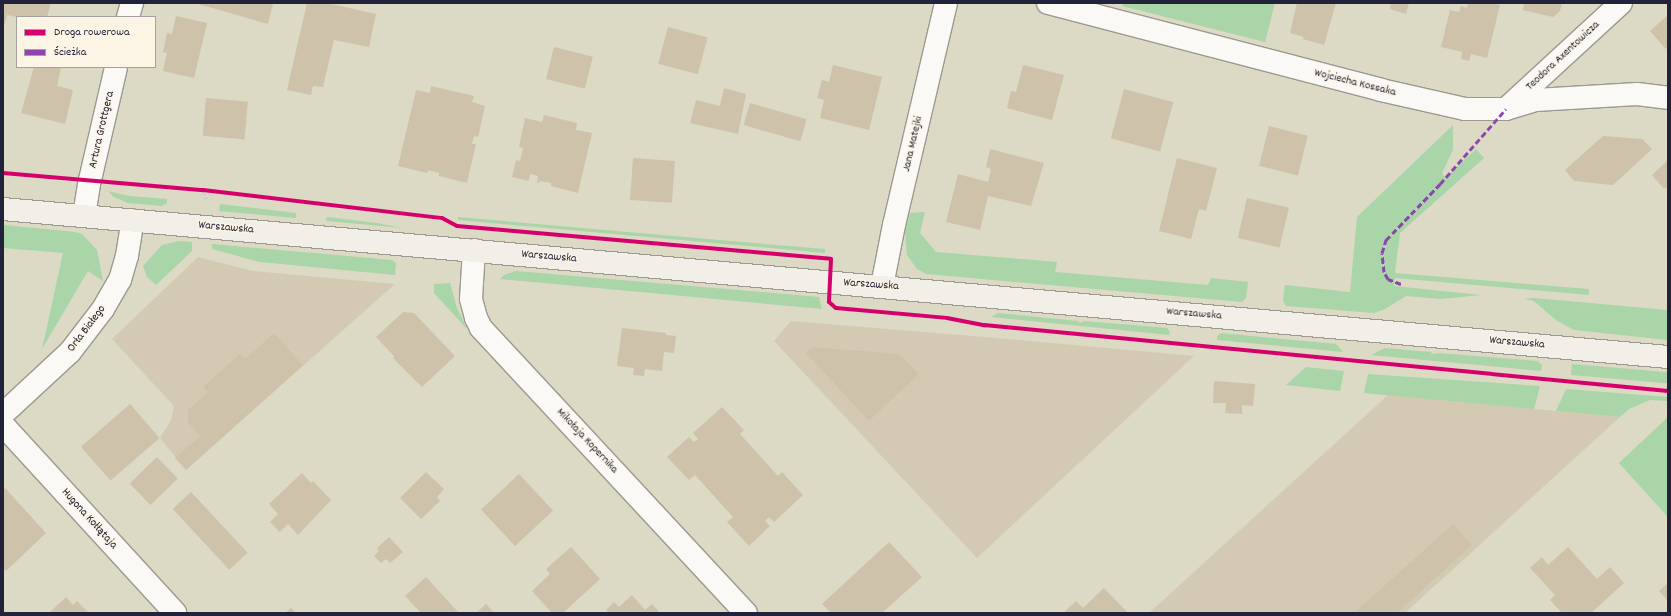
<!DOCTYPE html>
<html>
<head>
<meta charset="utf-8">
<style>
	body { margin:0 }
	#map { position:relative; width:1671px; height:616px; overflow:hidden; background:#dcd9c4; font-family:Dekko,sans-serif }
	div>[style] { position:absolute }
	.built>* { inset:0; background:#d4cab4 }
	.green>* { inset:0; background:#a9d5a9; transform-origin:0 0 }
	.building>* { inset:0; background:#cec2ab; transform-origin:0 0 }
	.path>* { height:2.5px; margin-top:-1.25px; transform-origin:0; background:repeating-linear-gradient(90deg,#c6c5c2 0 1px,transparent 0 4px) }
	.roads { filter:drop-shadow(1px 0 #9b9990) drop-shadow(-1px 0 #9b9990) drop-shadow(0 1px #9b9990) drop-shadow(0 -1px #9b9990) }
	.street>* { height:22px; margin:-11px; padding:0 11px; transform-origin:11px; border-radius:11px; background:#faf9f6 }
	.secondary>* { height:22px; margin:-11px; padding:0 11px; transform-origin:11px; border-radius:11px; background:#f1efe8 }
	.quiet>* { height:3px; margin-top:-1.5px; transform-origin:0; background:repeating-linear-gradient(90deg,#8e44ad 0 6px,transparent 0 9px) }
	.cycleway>* { height:4px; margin:-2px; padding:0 2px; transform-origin:2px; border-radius:2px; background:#d6006c }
	span { translate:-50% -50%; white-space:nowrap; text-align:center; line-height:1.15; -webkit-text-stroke:3px #fcf5e5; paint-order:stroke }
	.street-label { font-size:12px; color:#22223b }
	.frame { position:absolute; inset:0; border:4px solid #22223b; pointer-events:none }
	.legend { position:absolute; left:16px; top:16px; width:140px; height:52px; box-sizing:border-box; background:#fcf5e5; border:1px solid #a5a1a1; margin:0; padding:5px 7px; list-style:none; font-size:12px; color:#22223b }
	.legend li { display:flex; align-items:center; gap:8px; height:20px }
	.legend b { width:20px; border:1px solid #a5a1a1 }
</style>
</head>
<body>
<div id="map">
	<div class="built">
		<div style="clip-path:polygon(198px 257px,253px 271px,395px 284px,186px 470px,160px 438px,171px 420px,174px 406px,112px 339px)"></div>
		<div style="clip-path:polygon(791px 321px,985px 337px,1194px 356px,977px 558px,774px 341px)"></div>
		<div style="clip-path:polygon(1388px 395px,1620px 417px,1405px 613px,1149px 613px)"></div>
	</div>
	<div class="green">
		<div style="clip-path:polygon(1123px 3px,1275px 3px,1265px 42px,1122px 6px)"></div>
		<div style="clip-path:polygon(1453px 125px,1453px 150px,1442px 173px,1445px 178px,1476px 149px,1484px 158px,1400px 233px,1395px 273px,1589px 289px,1589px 295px,1395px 278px,1394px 286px,1481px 295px,1441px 299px,1406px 296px,1385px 309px,1374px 313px,1286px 306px,1283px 301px,1285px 285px,1350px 292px,1357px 217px)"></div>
		<div style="clip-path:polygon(108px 191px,129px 196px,167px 199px,167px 203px,162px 206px,128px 203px,114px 197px)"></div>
		<div style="clip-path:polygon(220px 204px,296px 213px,296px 218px,219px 211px)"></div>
		<div style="clip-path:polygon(925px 212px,920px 233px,936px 252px,1057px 262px,1055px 272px,1208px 285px,1211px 278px,1248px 282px,1246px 298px,1242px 302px,926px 274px,917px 269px,907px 255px,905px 231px,910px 213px)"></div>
		<div style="clip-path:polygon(327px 217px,377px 223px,403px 228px,326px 221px)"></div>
		<div style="clip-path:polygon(458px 217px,731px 241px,825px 249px,825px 253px,458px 220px)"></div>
		<div style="clip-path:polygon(4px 225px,75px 232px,82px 234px,97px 250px,103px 281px,88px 271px,42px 349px,63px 253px,3px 248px)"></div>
		<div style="clip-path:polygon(179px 241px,192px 242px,192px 251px,156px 285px,147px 277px,143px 266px,162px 245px)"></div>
		<div style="clip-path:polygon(212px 244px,392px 260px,396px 263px,395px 275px,260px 262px,212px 249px)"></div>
		<div style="clip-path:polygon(516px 271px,819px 297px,822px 309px,500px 279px,504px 275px)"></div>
		<div style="clip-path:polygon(450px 283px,457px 308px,467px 329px,434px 293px,434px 284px)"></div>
		<div style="clip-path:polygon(1534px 298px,1668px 310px,1668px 340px,1574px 330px,1557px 321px,1534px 301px,1524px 299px)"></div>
		<div style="clip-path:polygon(998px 313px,1078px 321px,1080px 323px,1085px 321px,1167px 328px,1170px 332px,1169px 335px,991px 317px)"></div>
		<div style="clip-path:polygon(1221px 333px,1336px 344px,1343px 352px,1217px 340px,1217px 336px)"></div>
		<div style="clip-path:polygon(1385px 348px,1431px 352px,1432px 354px,1438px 353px,1538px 361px,1542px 365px,1541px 371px,1371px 355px)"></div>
		<div style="left:1572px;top:364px;width:96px;height:11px;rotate:5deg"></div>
		<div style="clip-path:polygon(1306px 367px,1344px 371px,1340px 391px,1286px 385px)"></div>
		<div style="clip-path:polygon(1368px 374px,1540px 386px,1534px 409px,1364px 393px)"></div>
		<div style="clip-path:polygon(1566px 389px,1668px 397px,1668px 401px,1650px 400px,1629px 409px,1620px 417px,1556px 411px)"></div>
		<div style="clip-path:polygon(1668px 417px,1668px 517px,1619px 463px)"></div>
	</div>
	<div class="building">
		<div style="clip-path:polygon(3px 3px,51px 3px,47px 17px,17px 17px,7px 15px,3px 29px)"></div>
		<div style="clip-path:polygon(195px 3px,270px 3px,273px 4px,268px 24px)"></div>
		<div style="clip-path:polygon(307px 3px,327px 3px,376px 14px,369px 47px,334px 40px,323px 87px,313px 86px,311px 95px,287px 90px)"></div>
		<div style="clip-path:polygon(1297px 3px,1336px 3px,1324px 45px,1303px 39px,1304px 37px,1290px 33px)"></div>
		<div style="clip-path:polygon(1391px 3px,1409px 3px,1406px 14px,1390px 9px)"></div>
		<div style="clip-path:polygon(1468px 3px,1491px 3px,1500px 5px,1487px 58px,1471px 54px,1469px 61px,1461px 59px,1462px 52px,1441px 47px,1450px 10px,1459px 12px,1461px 6px,1467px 8px)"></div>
		<div style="clip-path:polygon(1524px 3px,1562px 3px,1560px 11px,1553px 17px,1523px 10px)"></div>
		<div style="clip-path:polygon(1668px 15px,1668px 47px,1666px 49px,1650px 31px)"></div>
		<div style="clip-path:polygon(176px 16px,207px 23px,194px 78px,163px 71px,167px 53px,163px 52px,167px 33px,172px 34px)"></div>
		<div style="left:668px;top:27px;width:41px;height:38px;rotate:15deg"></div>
		<div style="left:554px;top:47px;width:40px;height:33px;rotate:14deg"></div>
		<div style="clip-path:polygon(833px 65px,882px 77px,869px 130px,820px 118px,824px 100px,817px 98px,822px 80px,829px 82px)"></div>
		<div style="clip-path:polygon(1023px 65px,1064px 75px,1052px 120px,1007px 108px,1011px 91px,1016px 92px)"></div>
		<div style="clip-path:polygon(34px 67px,61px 68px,57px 86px,73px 90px,65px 124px,21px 113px)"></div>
		<div style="clip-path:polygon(431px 86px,474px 96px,472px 102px,485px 106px,478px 137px,474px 136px,472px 144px,476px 144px,467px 183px,439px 176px,439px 173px,428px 170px,427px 173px,398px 166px,416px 90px,430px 93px)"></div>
		<div style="clip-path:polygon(724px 88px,746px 94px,738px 134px,690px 123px,696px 100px,720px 106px)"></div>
		<div style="left:1124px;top:89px;width:51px;height:51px;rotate:15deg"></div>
		<div style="left:206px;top:98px;width:42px;height:38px;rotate:5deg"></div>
		<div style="left:750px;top:103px;width:59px;height:23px;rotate:16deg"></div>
		<div style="clip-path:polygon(544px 115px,577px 123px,576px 130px,592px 133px,578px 193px,551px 186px,551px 183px,540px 181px,539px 183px,537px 183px,538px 176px,530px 174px,529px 181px,512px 177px,516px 160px,520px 161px,523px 148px,519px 147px,525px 118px,542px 122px)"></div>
		<div style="left:1269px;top:126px;width:40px;height:41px;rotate:14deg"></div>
		<div style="clip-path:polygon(1603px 136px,1642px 139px,1652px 149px,1613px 185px,1574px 181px,1565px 170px)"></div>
		<div style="clip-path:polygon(990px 149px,1044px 163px,1031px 206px,988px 196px,980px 230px,946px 222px,958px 174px,988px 182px,991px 169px,986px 167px)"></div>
		<div style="left:633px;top:158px;width:42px;height:42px;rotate:4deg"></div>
		<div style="clip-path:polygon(1177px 158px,1217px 168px,1206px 211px,1199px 209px,1191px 239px,1159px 231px)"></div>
		<div style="clip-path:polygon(1668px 160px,1668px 186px,1664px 189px,1652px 175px)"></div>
		<div style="left:1247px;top:198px;width:43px;height:41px;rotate:13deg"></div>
		<div style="clip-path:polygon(403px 312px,414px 313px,455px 356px,422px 387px,393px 358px,394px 356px,376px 337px)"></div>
		<div style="clip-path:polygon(622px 328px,666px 333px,666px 335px,676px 336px,674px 353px,664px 352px,662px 371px,645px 369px,644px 376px,633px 375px,634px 368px,617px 366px)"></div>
		<div style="clip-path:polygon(274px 333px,303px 365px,186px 470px,175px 458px,200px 436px,188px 422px,188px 410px,208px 392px,203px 387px,240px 354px,245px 359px)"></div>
		<div style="clip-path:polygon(813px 347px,899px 354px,919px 374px,869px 421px,806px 353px)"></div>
		<div style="clip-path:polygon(1214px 381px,1255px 384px,1253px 406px,1242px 405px,1242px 414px,1225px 413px,1226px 403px,1213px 403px)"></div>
		<div style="left:130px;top:404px;width:45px;height:65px;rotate:49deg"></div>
		<div style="clip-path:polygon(722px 407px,744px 430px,740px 434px,778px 476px,782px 472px,803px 495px,774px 522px,769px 517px,765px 521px,770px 526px,749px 546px,727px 522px,733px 517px,695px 475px,689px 480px,667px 457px,689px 437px,694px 442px,698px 439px,693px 433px)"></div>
		<div style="left:157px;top:457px;width:30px;height:38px;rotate:46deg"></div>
		<div style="clip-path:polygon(426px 472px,444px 489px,437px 497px,440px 501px,421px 519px,400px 498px)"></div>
		<div style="clip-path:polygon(302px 473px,311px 483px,313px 481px,331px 500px,298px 535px,288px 524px,280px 532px,270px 522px,278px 514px,269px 504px)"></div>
		<div style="left:519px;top:474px;width:50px;height:52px;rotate:47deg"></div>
		<div style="clip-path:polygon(5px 488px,46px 533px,6px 571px,3px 568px,3px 490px)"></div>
		<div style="left:191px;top:492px;width:83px;height:25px;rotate:47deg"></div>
		<div style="clip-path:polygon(1453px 524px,1472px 545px,1397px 613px,1354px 613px)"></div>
		<div style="clip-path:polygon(389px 537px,403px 552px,390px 563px,386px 559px,381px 563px,374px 556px,379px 551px,377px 548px)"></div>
		<div style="clip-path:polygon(889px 542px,922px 577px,882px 613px,831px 613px,822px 604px)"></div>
		<div style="clip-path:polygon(571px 547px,600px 579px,563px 613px,552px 613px,532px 591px,550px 574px,546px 569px)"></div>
		<div style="clip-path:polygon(1568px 547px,1597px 579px,1610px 567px,1624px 583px,1591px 613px,1562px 613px,1550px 600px,1555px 595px,1530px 568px,1542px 557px,1548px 565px)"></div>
		<div style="clip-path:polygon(426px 577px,459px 613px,421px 613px,405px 596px)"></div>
		<div style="clip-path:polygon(1668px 583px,1668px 601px,1659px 591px)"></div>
		<div style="clip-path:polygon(1104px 588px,1128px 613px,1063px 613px,1076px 601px,1083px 608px)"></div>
		<div style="clip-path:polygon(632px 595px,645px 610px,652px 604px,660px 613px,608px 613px,606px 610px,614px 602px,619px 607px)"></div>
		<div style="clip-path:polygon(66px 597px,73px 605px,77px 601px,89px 613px,49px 613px)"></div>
		<div style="clip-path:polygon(486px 604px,494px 613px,476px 613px)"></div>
		<div style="clip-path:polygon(291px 608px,296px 613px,285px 613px)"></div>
	</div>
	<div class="path">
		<div style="left:203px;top:190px;width:12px;rotate:70deg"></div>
	</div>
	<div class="roads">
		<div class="street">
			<div style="left:1048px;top:3px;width:344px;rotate:14.6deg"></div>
			<div style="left:1381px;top:90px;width:86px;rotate:12.7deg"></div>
			<div style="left:1465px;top:109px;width:41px"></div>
			<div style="left:1506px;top:109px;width:31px;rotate:-17deg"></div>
			<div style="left:1536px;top:100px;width:101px;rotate:-3.4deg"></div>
			<div style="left:1637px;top:94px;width:31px;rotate:7deg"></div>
			<div style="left:128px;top:17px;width:15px;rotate:-74deg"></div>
			<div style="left:1509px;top:106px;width:152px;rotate:-42.6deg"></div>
			<div style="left:84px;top:216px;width:36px;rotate:-81deg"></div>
			<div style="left:90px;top:180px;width:116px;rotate:-77deg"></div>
			<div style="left:474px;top:250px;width:49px;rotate:93.5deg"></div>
			<div style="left:471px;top:299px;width:20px;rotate:75deg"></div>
			<div style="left:476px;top:318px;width:11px;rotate:63deg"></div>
			<div style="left:481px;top:328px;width:389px;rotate:47.1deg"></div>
			<div style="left:882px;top:286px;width:62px;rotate:-78.9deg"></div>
			<div style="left:894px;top:225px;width:228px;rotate:-76.8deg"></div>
			<div style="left:3px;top:414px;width:91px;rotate:-42.8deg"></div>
			<div style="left:70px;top:352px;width:54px;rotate:-52.5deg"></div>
			<div style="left:103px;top:309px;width:34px;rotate:-60deg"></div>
			<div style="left:120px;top:280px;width:25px;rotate:-74deg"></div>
			<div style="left:127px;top:256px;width:36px;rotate:-81deg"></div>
			<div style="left:3px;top:425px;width:255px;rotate:47.5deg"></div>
		</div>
		<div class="secondary">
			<div style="left:3px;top:209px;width:1672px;rotate:5.08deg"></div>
		</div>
	</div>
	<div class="quiet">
		<div style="left:1401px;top:284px;width:14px;rotate:-159deg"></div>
		<div style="left:1388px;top:279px;width:8px;rotate:-120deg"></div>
		<div style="left:1384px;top:272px;width:19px;rotate:-96deg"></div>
		<div style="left:1382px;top:253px;width:14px;rotate:-73deg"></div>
		<div style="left:1386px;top:240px;width:78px;rotate:-46deg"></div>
		<div style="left:1440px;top:184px;width:100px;rotate:-48.7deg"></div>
	</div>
	<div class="cycleway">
		<div style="left:3px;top:173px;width:201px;rotate:4.9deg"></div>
		<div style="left:203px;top:190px;width:241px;rotate:6.7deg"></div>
		<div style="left:442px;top:218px;width:17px;rotate:28deg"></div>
		<div style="left:457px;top:226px;width:375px;rotate:5deg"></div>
		<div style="left:831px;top:259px;width:43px;rotate:92.7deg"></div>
		<div style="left:829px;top:302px;width:9px;rotate:41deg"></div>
		<div style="left:836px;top:308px;width:111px;rotate:5.1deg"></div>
		<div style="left:947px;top:318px;width:38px;rotate:11deg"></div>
		<div style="left:984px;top:325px;width:687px;rotate:5.51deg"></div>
	</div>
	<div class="street-label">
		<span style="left:1563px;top:56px;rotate:-43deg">Teodora Axentowicza</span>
		<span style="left:1355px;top:83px;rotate:14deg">Wojciecha Kossaka</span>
		<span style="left:102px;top:130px;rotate:-77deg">Artura Grottgera</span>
		<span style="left:913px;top:144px;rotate:-77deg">Jana Matejki</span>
		<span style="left:226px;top:228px;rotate:5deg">Warszawska</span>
		<span style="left:549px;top:257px;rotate:5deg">Warszawska</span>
		<span style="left:871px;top:285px;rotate:4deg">Warszawska</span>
		<span style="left:1194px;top:314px;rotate:5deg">Warszawska</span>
		<span style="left:87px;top:329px;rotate:-53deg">Orła Białego</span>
		<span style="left:1517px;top:343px;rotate:5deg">Warszawska</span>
		<span style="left:587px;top:441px;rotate:47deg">Mikołaja Kopernika</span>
		<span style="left:89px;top:519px;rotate:48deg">Hugona Kołłątaja</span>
	</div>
	<div class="frame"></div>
	<ul class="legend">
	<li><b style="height:5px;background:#d6006c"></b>Droga rowerowa</li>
	<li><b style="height:5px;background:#8e44ad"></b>Ścieżka</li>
	</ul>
</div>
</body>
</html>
